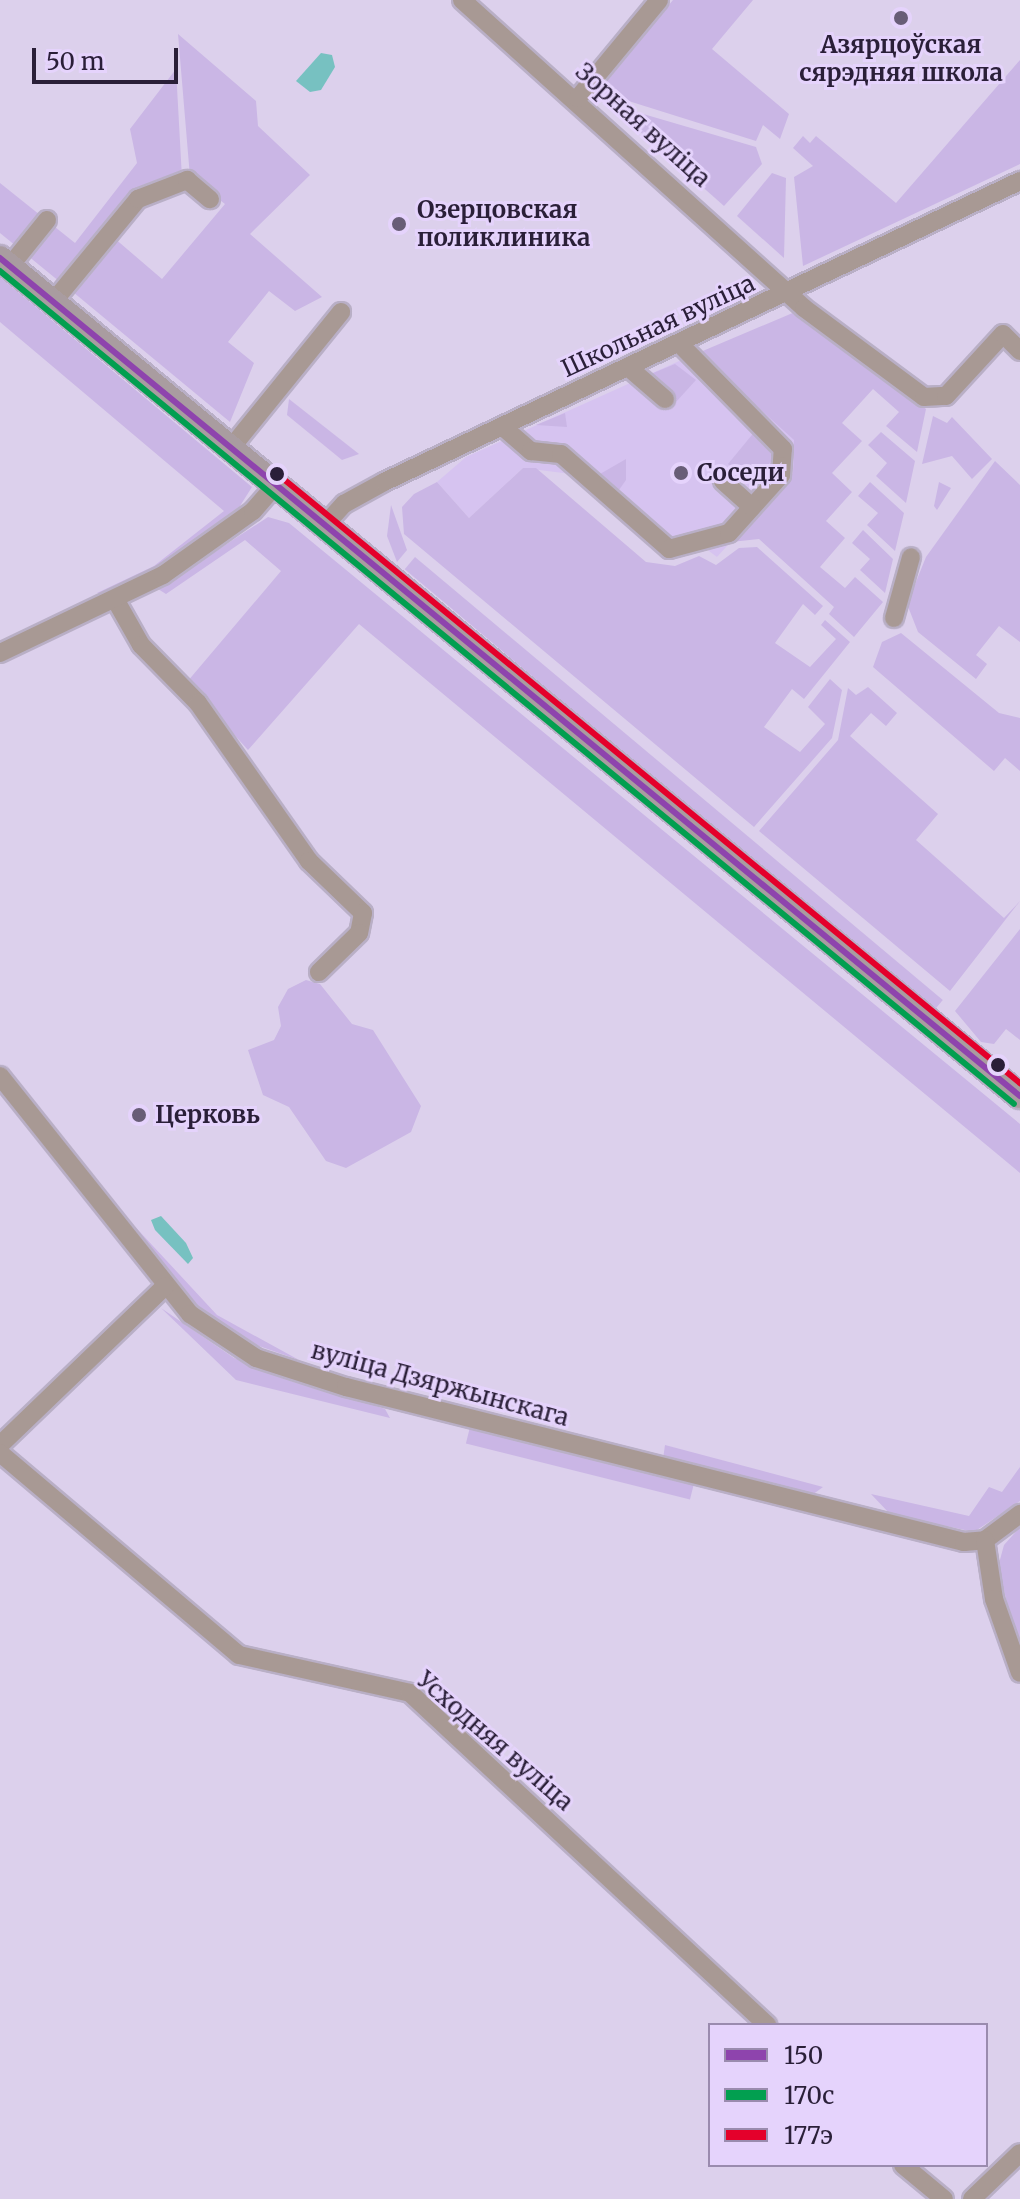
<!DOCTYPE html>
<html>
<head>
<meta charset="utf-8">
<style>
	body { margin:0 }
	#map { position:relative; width:1020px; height:2199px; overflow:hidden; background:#dcd0ec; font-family:Merriweather,serif }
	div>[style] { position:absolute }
	.built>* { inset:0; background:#d6c3f0 }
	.green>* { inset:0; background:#cab6e5; transform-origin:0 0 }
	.water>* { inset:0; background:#77c1c1 }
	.roads { filter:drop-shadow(2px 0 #b9afc6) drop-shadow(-2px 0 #b9afc6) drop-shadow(0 2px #b9afc6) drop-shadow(0 -2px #b9afc6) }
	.minor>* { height:18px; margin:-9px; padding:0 9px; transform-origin:9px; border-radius:9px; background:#a89994 }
	.major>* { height:24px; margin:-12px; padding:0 12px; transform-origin:12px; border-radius:12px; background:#a99ca0 }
	.bus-1>* { height:6px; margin:-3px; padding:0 3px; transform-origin:3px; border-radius:3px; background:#8e44ad }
	.bus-2>* { height:6px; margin:-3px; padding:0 3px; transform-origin:3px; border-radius:3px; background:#029f50 }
	.bus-3>* { height:6px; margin:-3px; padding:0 3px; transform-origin:3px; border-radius:3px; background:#e4002b }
	.dots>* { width:22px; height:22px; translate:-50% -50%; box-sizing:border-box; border:4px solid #e5d3fc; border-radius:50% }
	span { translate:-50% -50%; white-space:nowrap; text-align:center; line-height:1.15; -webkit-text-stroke:6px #e5d3fc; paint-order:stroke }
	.poi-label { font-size:24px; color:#2a1f38; font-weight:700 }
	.left { translate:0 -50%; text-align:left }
	.street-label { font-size:24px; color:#2a1f38 }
	.legend { position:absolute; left:708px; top:2023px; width:280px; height:144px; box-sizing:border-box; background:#e5d3fc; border:2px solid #9a8bae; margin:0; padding:10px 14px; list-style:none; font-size:24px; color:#2a1f38 }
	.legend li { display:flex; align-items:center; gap:16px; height:40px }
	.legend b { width:40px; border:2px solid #9a8bae }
	.scale { position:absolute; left:32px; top:48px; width:146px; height:36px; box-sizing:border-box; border:4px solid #2a1f38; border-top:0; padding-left:10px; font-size:24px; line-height:28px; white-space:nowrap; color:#2a1f38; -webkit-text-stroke:6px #e5d3fc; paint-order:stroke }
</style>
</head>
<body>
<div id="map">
	<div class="built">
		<div style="clip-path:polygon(697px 353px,795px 440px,793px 473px,717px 557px,701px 545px,668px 558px,571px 474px,523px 468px,469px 518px,437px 482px,466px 457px)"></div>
	</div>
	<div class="green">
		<div style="clip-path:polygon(673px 0,753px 0,712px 49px,789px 114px,780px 139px,763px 125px,756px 141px,603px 93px,603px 84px)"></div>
		<div style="clip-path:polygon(178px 34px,256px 101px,258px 126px,310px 175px,250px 234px,322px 297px,295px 311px,269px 291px,228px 342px,254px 363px,230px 422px,73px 292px,113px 237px,162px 279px,225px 204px,190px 177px)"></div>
		<div style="clip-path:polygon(1020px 60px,1020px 164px,803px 266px,794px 177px,813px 166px,793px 148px,803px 136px,810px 143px,816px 136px,896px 203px)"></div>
		<div style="clip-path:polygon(176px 69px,182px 178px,135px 194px,60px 282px,0 233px,0 183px,75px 243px,137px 163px,130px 129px)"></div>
		<div style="clip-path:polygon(609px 104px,756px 147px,762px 164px,724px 206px)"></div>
		<div style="clip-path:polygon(772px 173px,786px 178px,784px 258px,737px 216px)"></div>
		<div style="clip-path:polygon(0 277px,252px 487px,233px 517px,114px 593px,97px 593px,154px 566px,224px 511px,0 322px)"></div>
		<div style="clip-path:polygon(795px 312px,926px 409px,917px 452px,886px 426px,899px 412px,873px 389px,842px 423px,862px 441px,832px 473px,852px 492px,826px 521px,845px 538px,820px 567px,845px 588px,855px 577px,883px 602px,854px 637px,829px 614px,834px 607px,759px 539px,731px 542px,793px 473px,794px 440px,698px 353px)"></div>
		<div style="clip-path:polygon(675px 364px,696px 380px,676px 402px,646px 376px)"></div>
		<div style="clip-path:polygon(289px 399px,359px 454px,342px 460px,287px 415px)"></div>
		<div style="clip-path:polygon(565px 413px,567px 427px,536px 425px)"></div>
		<div style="clip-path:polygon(933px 416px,947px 423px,952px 417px,992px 459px,972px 479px,952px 456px,922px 464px)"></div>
		<div style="clip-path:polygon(756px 430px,773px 457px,755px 489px,728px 464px)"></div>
		<div style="clip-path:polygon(881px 432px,915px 461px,906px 503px,876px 476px,887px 463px,868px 445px)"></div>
		<div style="clip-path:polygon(626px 459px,626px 480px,619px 490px,600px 474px)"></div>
		<div style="clip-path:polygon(995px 461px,1020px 485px,1020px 642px,999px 626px,976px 655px,987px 664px,976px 679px,918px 632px,907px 604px,926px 557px)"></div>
		<div style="clip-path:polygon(523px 468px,536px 468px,646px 562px,675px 566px,699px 556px,716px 565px,739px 548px,757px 547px,823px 606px,815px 615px,803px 604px,775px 643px,810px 667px,836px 639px,821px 625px,825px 620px,850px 642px,804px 699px,792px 689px,764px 727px,800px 752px,825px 724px,808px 707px,830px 679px,842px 690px,832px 738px,754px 827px,404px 534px,402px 507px,414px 494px,437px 482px,469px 518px)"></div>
		<div style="clip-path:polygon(870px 482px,904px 513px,895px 551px,867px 525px,878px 513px,858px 496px)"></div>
		<div style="clip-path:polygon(939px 482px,951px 488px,937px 510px,934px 506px)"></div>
		<div style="clip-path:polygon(391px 505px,407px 550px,397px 562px,387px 536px)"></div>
		<div style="clip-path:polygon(268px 517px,289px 523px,1020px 1124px,1020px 1173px,359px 624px,248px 750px,187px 682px,281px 571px,245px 540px,166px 594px,158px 589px)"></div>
		<div style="clip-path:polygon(863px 530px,893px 559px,885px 593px,860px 570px,870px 559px,852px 543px)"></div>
		<div style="left:415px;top:557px;width:689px;height:16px;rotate:40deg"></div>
		<div style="clip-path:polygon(901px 633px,999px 713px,1020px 718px,1020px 771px,1005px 758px,994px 771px,873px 667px,882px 642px)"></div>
		<div style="clip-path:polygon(868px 687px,897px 713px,886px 726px,871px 713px,850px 736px,938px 814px,916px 840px,1004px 918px,1020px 901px,950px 991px,759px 831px,838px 740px,848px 688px,856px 695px)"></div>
		<div style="clip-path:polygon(1020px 929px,1020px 1040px,1006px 1029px,994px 1044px,981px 1042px,955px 1011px)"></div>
		<div style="clip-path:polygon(306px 980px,320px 984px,352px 1024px,373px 1030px,421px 1106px,411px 1132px,346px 1168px,326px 1161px,289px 1107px,263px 1095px,248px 1050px,274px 1040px,281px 1026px,278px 1007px,288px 989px)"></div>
		<div style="clip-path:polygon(127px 1218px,217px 1315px,299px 1360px,236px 1338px,194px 1308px,123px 1222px)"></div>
		<div style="clip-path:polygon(161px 1308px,234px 1358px,385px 1409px,390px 1418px,236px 1380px)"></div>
		<div style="left:470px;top:1427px;width:231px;height:17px;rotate:14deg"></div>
		<div style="clip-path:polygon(665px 1445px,823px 1487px,812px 1495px,663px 1459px)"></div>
		<div style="clip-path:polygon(1020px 1467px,1020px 1501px,974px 1532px,890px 1514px,871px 1494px,969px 1516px,989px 1487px,1002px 1492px)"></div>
		<div style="clip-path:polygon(1020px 1527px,1020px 1655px,998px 1567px,1004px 1545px)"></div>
	</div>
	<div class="water">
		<div style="clip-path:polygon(321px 53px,332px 55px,335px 67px,321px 90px,310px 92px,296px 81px)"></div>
		<div style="clip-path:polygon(161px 1216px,186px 1243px,193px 1258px,188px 1264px,155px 1230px,151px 1220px)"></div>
	</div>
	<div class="roads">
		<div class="minor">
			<div style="left:462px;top:0;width:460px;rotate:42deg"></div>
			<div style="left:804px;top:308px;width:149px;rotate:36.6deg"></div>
			<div style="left:924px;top:397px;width:22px;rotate:-3deg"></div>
			<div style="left:946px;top:396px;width:84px;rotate:-47.4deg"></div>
			<div style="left:1003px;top:334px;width:24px;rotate:45deg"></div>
			<div style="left:578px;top:98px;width:127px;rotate:-50.4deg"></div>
			<div style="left:10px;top:266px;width:59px;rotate:-51.2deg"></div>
			<div style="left:53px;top:302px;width:134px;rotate:-50.5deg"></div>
			<div style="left:138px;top:199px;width:53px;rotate:-21.2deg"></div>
			<div style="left:187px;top:180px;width:30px;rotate:40deg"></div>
			<div style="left:628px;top:367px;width:49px;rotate:40.9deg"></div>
			<div style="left:503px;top:427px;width:37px;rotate:41deg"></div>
			<div style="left:531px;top:451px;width:30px;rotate:6deg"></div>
			<div style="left:561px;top:454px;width:144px;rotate:41.3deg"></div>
			<div style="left:669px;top:549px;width:62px;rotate:-14.9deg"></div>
			<div style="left:729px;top:533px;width:78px;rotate:-48.1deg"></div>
			<div style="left:781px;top:475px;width:26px;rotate:-86deg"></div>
			<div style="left:783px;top:449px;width:148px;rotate:-134.5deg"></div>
			<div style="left:231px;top:448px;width:175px;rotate:-51deg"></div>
			<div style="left:723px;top:481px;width:39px;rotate:42deg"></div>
			<div style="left:324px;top:526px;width:30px;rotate:-48deg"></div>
			<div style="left:344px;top:504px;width:46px;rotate:-28.8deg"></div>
			<div style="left:384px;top:482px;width:704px;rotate:-25.33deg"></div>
			<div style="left:115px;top:599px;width:53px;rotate:60.5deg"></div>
			<div style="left:141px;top:645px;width:81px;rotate:45.5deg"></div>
			<div style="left:198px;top:703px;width:193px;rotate:54.9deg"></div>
			<div style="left:309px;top:861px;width:75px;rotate:43.9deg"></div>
			<div style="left:363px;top:913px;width:20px;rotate:101deg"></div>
			<div style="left:359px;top:933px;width:56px;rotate:135.7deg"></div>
			<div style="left:894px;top:618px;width:63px;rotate:-74.4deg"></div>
			<div style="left:0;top:653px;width:181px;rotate:-25.6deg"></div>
			<div style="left:163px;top:575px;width:110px;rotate:-35.4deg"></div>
			<div style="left:253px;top:511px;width:35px;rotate:-49deg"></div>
			<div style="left:0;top:1076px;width:305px;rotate:51.4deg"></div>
			<div style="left:190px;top:1314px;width:79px;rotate:33.7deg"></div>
			<div style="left:256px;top:1358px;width:95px;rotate:17.9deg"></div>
			<div style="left:346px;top:1387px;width:637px;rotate:14.08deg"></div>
			<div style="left:964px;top:1542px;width:21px;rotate:-5deg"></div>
			<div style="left:985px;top:1540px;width:44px;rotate:-36.6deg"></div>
			<div style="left:0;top:1445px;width:229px;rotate:-43.9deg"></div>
			<div style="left:0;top:1453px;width:313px;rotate:40.2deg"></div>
			<div style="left:239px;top:1655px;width:175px;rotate:12.5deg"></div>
			<div style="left:410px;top:1693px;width:488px;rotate:42.9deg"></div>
			<div style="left:985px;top:1540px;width:60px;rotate:81.3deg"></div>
			<div style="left:994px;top:1599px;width:78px;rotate:70.6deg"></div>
			<div style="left:903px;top:2165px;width:53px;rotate:39.7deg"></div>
			<div style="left:972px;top:2199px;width:66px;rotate:-43.8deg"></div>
		</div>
		<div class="major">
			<div style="left:0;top:258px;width:1320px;rotate:39.41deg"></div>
		</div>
	</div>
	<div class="bus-1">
		<div style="left:0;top:258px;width:1320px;rotate:39.41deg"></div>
	</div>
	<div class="bus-2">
		<div style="left:0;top:271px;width:1312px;rotate:39.4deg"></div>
	</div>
	<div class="bus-3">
		<div style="left:275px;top:472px;width:964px;rotate:39.36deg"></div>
	</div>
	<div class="dots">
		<div style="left:901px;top:18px;background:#685d77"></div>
		<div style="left:399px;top:224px;background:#685d77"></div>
		<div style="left:681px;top:473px;background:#685d77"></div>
		<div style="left:277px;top:474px;background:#2a1f38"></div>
		<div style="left:998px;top:1065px;background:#2a1f38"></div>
		<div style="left:139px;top:1115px;background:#685d77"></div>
	</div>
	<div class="poi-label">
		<span style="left:901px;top:59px">Азярцоўская<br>сярэдняя школа</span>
		<span class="left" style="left:417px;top:224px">Озерцовская<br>поликлиника</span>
		<span class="left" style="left:697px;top:473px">Соседи</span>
		<span class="left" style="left:155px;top:1115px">Церковь</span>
	</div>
	<div class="street-label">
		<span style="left:643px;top:125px;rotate:42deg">Зорная вуліца</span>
		<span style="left:658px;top:326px;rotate:-25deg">Школьная вуліца</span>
		<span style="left:440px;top:1384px;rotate:15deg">вуліца Дзяржынскага</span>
		<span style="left:495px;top:1741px;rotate:41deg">Усходняя вуліца</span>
	</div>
	<ul class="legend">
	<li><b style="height:10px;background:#8e44ad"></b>150</li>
	<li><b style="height:10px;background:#029f50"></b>170с</li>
	<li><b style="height:10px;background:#e4002b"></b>177э</li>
	</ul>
	<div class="scale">50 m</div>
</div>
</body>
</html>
